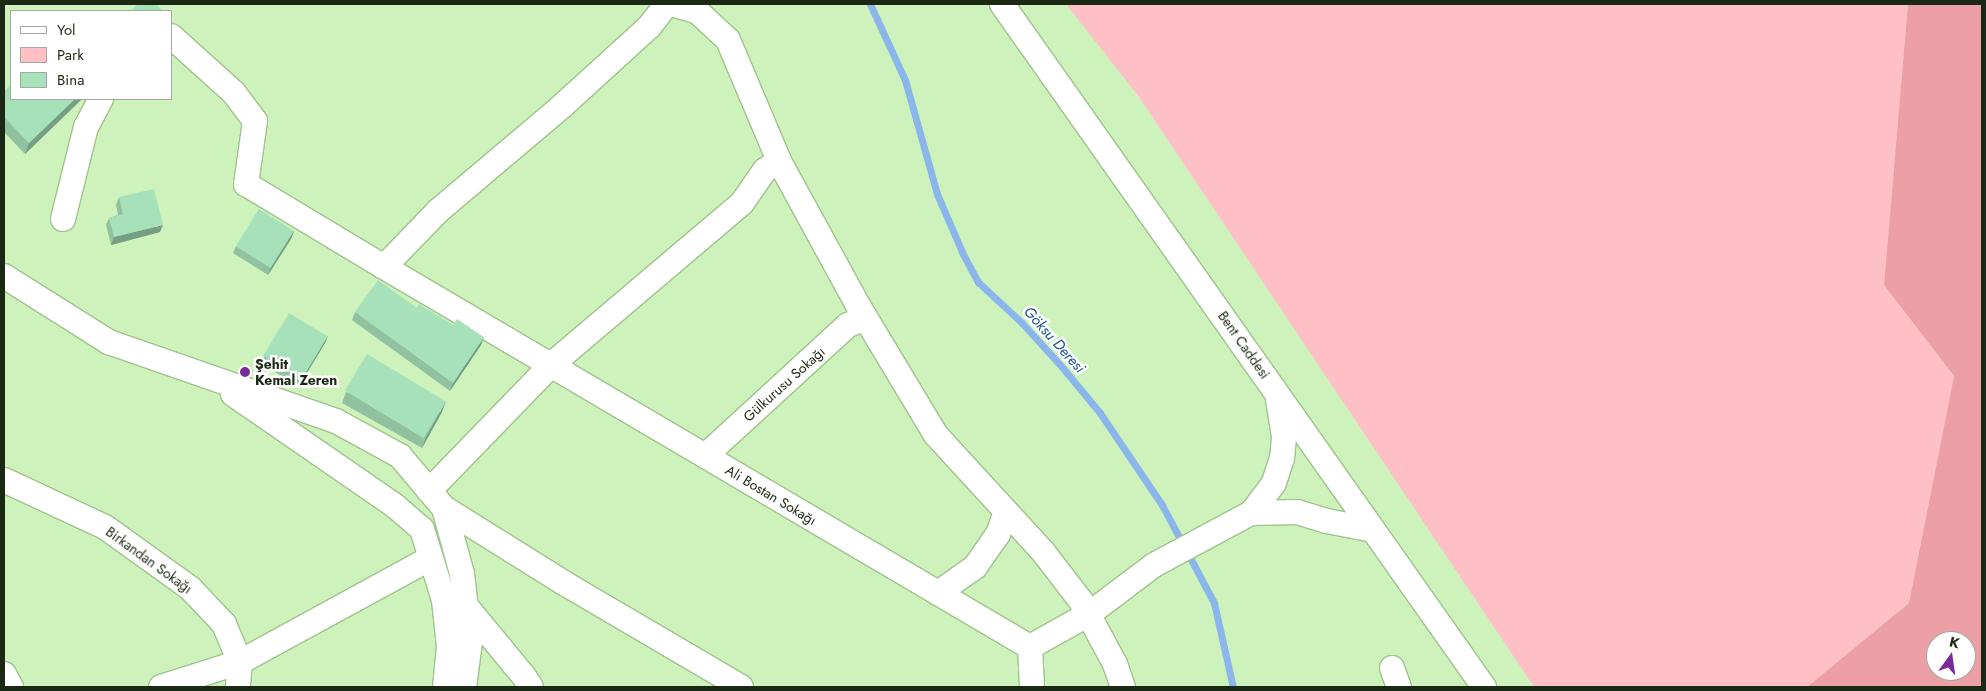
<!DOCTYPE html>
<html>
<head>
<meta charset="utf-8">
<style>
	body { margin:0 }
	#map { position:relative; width:1986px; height:691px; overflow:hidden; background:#cef2bb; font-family:Jost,sans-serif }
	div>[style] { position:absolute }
	.green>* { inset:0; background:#fec0c4 }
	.forest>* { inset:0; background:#ec9fa5 }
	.stream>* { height:7px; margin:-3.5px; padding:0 3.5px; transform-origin:3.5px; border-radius:3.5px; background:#8bb6ec }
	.roads { filter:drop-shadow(1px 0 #a0c28d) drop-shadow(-1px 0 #a0c28d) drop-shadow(0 1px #a0c28d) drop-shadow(0 -1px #a0c28d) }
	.minor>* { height:24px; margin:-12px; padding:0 12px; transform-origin:12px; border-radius:12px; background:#fff }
	.wall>* { inset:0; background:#90c29f }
	.shaded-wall>* { inset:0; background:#759e82 }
	.building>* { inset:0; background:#a7e1b9; transform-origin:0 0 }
	.dots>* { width:14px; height:14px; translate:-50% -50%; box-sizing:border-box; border:2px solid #fff; border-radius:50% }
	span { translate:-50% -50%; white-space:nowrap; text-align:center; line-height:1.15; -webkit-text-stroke:5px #fff; paint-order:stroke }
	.street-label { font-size:14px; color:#1b2813 }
	.poi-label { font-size:14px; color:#1b2813; font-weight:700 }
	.left { translate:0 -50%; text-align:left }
	.water-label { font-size:15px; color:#1a5394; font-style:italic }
	.frame { position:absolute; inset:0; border:5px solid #1b2813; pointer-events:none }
	.legend { position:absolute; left:10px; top:10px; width:162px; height:90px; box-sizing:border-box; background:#fff; border:1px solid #a4a9a1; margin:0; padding:6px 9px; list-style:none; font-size:15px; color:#1b2813 }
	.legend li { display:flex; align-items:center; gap:10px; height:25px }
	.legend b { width:25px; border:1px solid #a4a9a1 }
	.north { position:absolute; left:1926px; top:631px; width:50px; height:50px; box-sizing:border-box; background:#fff; border:1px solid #a4a9a1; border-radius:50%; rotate:14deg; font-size:14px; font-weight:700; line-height:20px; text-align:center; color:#1b2813 }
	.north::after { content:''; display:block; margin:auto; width:18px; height:22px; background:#7b2a9a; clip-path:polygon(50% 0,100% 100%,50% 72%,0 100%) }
</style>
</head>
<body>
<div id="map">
	<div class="green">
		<div style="clip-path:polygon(1066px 4px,1908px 4px,1884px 285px,1954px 376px,1909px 603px,1807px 687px,1534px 687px,1139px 97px)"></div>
	</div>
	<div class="forest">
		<div style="clip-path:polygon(evenodd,1908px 4px,1982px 4px,1982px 687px,1807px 687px,1909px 603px,1954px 376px,1884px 285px,1908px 4px,1936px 641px,1966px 641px,1966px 671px,1936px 671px,1936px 641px)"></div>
	</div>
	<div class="stream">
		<div style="left:870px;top:4px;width:84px;rotate:65.3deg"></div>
		<div style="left:905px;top:80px;width:118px;rotate:74.3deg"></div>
		<div style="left:937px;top:194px;width:65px;rotate:66.6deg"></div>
		<div style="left:963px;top:254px;width:32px;rotate:62deg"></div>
		<div style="left:978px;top:282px;width:60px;rotate:43deg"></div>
		<div style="left:1022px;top:323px;width:59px;rotate:47.7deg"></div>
		<div style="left:1062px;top:367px;width:60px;rotate:50.4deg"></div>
		<div style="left:1100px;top:413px;width:111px;rotate:56deg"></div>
		<div style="left:1162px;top:505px;width:111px;rotate:62deg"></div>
		<div style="left:1214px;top:603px;width:86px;rotate:77.3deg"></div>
	</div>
	<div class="roads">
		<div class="minor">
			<div style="left:672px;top:4px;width:27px;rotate:17deg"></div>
			<div style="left:698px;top:12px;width:41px;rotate:43deg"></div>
			<div style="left:728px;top:40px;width:131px;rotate:67.1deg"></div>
			<div style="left:779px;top:161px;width:166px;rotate:61.3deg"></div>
			<div style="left:859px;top:307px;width:149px;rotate:59deg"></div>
			<div style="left:936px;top:435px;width:160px;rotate:47.5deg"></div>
			<div style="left:1044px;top:553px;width:61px;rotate:52.4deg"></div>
			<div style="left:1081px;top:601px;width:72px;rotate:61.6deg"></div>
			<div style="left:1115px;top:664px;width:24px;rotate:71deg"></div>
			<div style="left:1002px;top:4px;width:836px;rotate:54.79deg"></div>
			<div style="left:171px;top:36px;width:85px;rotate:42.1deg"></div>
			<div style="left:234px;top:93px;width:35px;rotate:53deg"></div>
			<div style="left:255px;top:121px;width:64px;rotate:98.1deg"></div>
			<div style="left:246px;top:184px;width:161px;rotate:31deg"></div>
			<div style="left:384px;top:267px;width:78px;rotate:-46deg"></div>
			<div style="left:438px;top:211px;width:161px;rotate:-40.2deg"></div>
			<div style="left:561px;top:107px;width:119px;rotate:-42.3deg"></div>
			<div style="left:649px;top:27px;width:29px;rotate:-52deg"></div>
			<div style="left:63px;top:219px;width:95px;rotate:-76deg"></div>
			<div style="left:86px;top:127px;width:32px;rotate:-62deg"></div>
			<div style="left:384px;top:267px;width:749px;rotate:30.47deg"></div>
			<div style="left:1030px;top:647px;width:68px;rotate:-29.2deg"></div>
			<div style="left:1089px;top:614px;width:81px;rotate:-37deg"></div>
			<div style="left:1154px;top:565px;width:110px;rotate:-28.2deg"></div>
			<div style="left:4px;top:276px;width:124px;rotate:32.2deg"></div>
			<div style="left:109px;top:342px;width:240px;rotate:19.2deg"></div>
			<div style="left:336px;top:421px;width:73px;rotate:28.7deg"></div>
			<div style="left:400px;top:456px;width:68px;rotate:49.8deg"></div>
			<div style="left:444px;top:508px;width:68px;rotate:74.7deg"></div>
			<div style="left:462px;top:574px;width:68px;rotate:83.3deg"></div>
			<div style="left:470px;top:642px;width:45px;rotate:97.6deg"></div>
			<div style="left:233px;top:394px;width:196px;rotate:34.6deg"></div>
			<div style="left:394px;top:505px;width:37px;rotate:41deg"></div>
			<div style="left:422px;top:529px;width:74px;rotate:72.8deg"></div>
			<div style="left:444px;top:600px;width:47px;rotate:83.9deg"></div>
			<div style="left:449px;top:647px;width:40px;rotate:95.7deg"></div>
			<div style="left:1278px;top:399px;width:38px;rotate:81deg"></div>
			<div style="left:1284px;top:437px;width:21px;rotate:95deg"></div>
			<div style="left:1282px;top:458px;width:26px;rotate:108deg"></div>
			<div style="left:1274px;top:483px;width:38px;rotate:127deg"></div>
			<div style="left:1251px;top:513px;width:46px;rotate:-1.2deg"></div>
			<div style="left:1297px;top:512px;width:31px;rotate:17deg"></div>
			<div style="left:1327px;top:521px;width:47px;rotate:11.1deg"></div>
			<div style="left:705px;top:456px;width:194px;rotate:-42.5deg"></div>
			<div style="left:848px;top:325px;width:19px;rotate:-21deg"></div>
			<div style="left:4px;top:480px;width:111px;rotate:25deg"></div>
			<div style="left:105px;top:527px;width:105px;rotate:35.7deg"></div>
			<div style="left:190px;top:588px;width:50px;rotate:46.6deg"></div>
			<div style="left:224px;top:624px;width:41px;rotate:67.2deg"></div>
			<div style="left:240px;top:662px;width:25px;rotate:95deg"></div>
			<div style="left:429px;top:491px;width:175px;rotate:-45.9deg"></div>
			<div style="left:551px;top:365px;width:250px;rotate:-40.3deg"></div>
			<div style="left:742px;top:203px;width:40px;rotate:-55.1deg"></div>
			<div style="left:765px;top:170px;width:17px;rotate:-33deg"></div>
			<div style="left:444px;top:508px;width:142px;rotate:32deg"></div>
			<div style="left:564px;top:583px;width:205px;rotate:30.4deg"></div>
			<div style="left:938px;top:593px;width:45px;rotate:-35.1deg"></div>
			<div style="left:975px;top:567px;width:40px;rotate:-55.1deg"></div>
			<div style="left:998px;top:534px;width:23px;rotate:-70deg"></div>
			<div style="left:465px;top:605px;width:91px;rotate:50.4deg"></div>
			<div style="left:523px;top:675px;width:14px;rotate:56deg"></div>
			<div style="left:1030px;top:647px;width:40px;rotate:87.1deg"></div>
			<div style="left:1392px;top:668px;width:20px;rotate:70deg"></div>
			<div style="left:4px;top:674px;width:15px;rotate:62deg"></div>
			<div style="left:161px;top:687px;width:83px;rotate:-17.6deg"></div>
			<div style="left:240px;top:662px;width:217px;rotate:-28.6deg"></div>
		</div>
	</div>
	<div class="wall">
		<div style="clip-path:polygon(4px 91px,11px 99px,82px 99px,25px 154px,4px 132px)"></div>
		<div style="clip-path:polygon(119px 197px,160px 232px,111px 245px,106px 225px,109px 218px,118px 215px,116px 205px)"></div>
		<div style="clip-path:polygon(294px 231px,291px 239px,268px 275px,233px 253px,236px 246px)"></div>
		<div style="clip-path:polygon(417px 308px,481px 345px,450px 391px,352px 320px,355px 312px)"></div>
		<div style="clip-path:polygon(328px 336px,325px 343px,299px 386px,261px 364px,264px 356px)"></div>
		<div style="clip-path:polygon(346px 392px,442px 412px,422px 448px,342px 403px)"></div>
	</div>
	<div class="shaded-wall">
		<div style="clip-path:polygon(75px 99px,82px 99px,25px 154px,29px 143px)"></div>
		<div style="clip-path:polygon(163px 225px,160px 232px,111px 245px,114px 237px)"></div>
		<div style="clip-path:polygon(294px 231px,291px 239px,268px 275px,271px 267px)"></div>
		<div style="clip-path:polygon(328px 336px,325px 343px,299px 386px,302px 379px)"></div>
		<div style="clip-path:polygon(484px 337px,481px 345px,450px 391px,453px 383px)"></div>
		<div style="clip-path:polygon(446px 401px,442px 412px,422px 448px,426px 437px)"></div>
	</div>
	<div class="building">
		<div style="clip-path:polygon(138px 4px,156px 4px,163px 11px,131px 11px)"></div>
		<div style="clip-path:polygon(11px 84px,11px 99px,75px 99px,29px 143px,4px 117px,4px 91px)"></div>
		<div style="clip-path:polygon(154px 189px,163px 225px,114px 237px,109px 218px,123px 214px,119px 197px)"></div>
		<div style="left:259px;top:209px;width:41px;height:44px;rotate:32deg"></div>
		<div style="clip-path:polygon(378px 280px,417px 308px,419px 304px,453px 325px,457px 319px,484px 337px,453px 383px,355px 312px)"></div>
		<div style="left:289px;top:313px;width:45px;height:50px;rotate:31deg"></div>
		<div style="left:367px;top:354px;width:92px;height:43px;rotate:31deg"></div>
	</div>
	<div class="dots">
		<div style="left:245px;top:372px;background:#7b2a9a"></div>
	</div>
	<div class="street-label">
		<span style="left:1244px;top:345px;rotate:55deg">Bent Caddesi</span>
		<span style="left:784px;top:384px;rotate:-42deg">Gülkurusu Sokağı</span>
		<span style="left:771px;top:495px;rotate:31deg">Ali Bostan Sokağı</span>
		<span style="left:149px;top:560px;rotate:36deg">Birkandan Sokağı</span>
	</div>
	<div class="poi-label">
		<span class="left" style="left:255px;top:372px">Şehit<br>Kemal Zeren</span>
	</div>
	<div class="water-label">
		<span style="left:1054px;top:340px;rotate:48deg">Göksu Deresi</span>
	</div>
	<div class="frame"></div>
	<ul class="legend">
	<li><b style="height:6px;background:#fff"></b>Yol</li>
	<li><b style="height:14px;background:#fec0c4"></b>Park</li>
	<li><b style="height:14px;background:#a7e1b9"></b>Bina</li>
	</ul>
	<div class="north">K</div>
</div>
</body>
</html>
